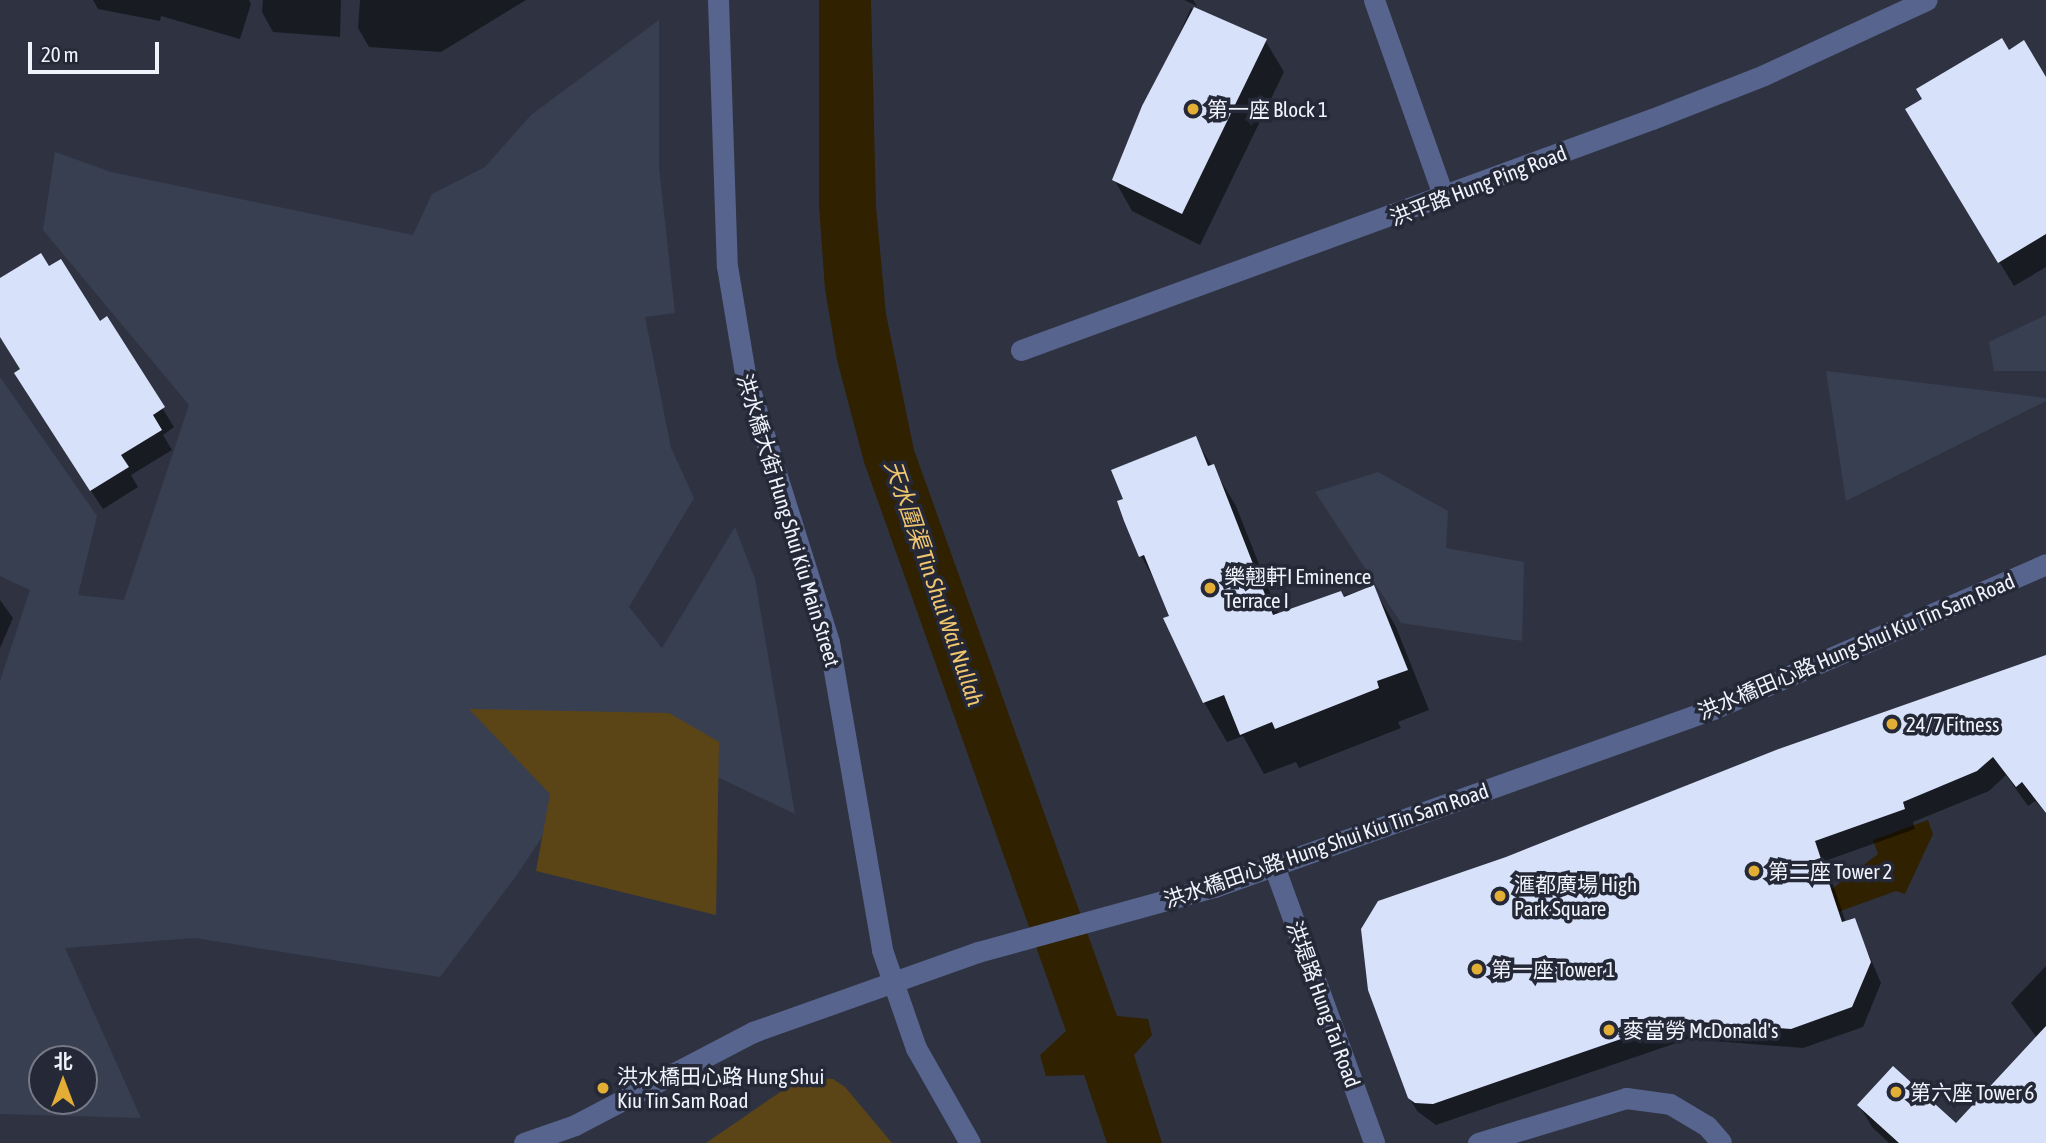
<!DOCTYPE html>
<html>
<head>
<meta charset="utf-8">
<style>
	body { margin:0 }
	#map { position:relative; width:2046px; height:1143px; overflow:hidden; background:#2f3341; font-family:"Asap Condensed","Noto Sans SC",sans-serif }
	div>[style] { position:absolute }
	.built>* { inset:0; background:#383f51 }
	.green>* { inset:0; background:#5b4517 }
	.water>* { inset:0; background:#302101 }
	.shadow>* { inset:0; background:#0007 }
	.building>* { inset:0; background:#d8e1fa }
	.minor>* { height:21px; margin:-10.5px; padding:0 10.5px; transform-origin:10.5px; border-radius:10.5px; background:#57648d }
	.dots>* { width:19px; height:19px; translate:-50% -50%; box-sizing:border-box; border:4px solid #252937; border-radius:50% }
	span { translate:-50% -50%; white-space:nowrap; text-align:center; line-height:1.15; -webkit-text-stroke:7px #252937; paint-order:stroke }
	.poi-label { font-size:21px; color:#f0f3fc }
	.left { translate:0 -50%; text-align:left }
	.street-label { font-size:21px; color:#f0f3fc }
	.water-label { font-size:23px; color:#f1c66e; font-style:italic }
	.north { position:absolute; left:28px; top:1045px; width:70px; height:70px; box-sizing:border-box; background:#252937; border:2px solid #767a86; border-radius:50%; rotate:0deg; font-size:19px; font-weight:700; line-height:28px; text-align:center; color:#f0f3fc }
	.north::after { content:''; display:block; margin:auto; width:24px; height:32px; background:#e3ae35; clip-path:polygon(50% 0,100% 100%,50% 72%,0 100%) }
	.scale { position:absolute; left:28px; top:42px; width:131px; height:32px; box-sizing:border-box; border:4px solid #f0f3fc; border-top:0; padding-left:9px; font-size:21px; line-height:24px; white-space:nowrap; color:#f0f3fc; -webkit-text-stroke:5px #252937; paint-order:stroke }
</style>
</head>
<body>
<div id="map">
	<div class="built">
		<div style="clip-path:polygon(evenodd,659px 20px,659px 167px,675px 313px,645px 317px,671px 448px,694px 498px,629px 607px,662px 648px,735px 527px,755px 579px,795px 814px,615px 728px,516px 876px,440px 977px,195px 938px,65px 948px,141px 1118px,0 1114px,0 681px,30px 590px,0 576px,0 377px,97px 516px,78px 595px,124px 600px,189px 405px,43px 230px,55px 152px,111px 172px,413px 235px,432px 194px,485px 167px,531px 115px,659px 20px,42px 1059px,84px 1059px,84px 1101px,42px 1101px,42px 1059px)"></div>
		<div style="clip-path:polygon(2046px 315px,2046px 371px,1994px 371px,1989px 342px)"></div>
		<div style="clip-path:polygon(1826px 371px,2046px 398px,2046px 401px,1846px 501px)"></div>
		<div style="clip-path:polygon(1378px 472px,1448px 511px,1446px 548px,1524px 562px,1522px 641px,1401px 623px,1315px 492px)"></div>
	</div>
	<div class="green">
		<div style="clip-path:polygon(469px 709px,669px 713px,719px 742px,716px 915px,536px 871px,550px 794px)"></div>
		<div style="clip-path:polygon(817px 1078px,833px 1079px,845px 1087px,892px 1143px,706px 1143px,792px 1084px)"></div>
	</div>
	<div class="water">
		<div style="clip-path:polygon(819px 0,871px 0,876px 207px,886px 314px,914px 450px,1117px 1016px,1148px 1019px,1152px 1035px,1134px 1055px,1162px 1143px,1107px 1143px,1084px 1075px,1046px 1076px,1040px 1055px,1066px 1031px,864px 462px,837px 360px,825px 289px,819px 206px)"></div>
		<div style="clip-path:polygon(1928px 820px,1933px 834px,1905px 894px,1896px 891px,1835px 913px,1828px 892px,1878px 854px,1873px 840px)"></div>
	</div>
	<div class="shadow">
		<div style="clip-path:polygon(93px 0,249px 0,251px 4px,240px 39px,161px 16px,160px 21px,98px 9px)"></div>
		<div style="clip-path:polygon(263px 0,341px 0,340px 37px,273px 32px,262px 12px)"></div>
		<div style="clip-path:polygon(360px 0,526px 0,441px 52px,369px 47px,358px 28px)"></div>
		<div style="clip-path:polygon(1184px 0,1193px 0,1197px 6px)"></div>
		<div style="clip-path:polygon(1191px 8px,1265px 40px,1284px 72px,1200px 245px,1132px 211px,1114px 179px)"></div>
		<div style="clip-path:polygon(2008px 52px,2046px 81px,2046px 267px,2014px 286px,1921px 134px,1924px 100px)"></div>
		<div style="clip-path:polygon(48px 268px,100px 323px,107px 319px,174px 427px,163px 435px,172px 450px,131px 475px,138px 487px,103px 509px,27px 393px,22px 370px,0 335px,0 280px)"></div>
		<div style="clip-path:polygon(1195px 438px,1236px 506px,1279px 615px,1373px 587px,1396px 627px,1429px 710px,1398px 722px,1401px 728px,1299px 768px,1296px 762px,1264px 774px,1243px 736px,1227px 742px,1204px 702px,1160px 590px,1141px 556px)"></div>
		<div style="clip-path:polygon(0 600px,13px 618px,0 648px)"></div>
		<div style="clip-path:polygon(2046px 657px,2046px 812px,2035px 801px,2028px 806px,2006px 775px,1989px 791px,1913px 822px,1915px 829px,1825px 861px,1846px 923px,1854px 920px,1881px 983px,1863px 1027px,1803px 1048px,1688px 1039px,1436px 1125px,1417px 1111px,1405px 1090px,1507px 859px)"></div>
		<div style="clip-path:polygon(2046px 966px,2046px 1143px,1889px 1143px,1872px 1127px,1859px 1105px,1956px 1125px,2037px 1038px,2011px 1003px)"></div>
	</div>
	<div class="building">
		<div style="clip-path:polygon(1194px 7px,1267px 39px,1182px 214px,1112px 180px,1142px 106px)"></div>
		<div style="clip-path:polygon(2002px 38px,2009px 50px,2024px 40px,2046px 77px,2046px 234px,1998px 263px,1905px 109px,1922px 99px,1916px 89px)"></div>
		<div style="clip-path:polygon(41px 253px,49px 266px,61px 259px,100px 321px,107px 316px,165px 407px,153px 415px,162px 430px,121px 455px,129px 467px,90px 491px,14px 373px,20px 369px,0 337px,0 278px)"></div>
		<div style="clip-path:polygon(1196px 436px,1208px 466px,1214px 464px,1273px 615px,1341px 591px,1344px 597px,1374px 585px,1408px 670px,1377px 681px,1379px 688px,1275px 729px,1272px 722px,1240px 735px,1224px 695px,1203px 703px,1163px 618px,1169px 616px,1144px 555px,1139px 557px,1124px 521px,1117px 501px,1123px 499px,1111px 470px)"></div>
		<div style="clip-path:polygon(2046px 655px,2046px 813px,2022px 782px,2016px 787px,1993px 757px,1977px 771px,1903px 802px,1905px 809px,1815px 841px,1842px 922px,1855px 918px,1871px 962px,1852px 1007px,1791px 1029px,1676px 1020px,1433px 1104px,1415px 1103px,1408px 1098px,1368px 990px,1361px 929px,1378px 901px,1506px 857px,1776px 750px)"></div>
		<div style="clip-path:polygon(2046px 1026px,2046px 1143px,1899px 1143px,1857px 1105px,1893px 1066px,1956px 1123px)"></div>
	</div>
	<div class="minor">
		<div style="left:718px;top:0;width:266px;rotate:88.1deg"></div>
		<div style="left:727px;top:266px;width:109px;rotate:80.5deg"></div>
		<div style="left:745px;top:374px;width:281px;rotate:72.6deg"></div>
		<div style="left:829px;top:642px;width:313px;rotate:80.2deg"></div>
		<div style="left:882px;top:950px;width:104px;rotate:70.9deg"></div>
		<div style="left:916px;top:1048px;width:109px;rotate:60.4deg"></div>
		<div style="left:1374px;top:0;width:210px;rotate:70.5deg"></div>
		<div style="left:1021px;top:350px;width:672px;rotate:-20.11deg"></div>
		<div style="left:1652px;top:119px;width:120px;rotate:-21.4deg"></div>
		<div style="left:1764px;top:75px;width:179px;rotate:-24.8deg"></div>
		<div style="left:1274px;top:866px;width:294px;rotate:70.1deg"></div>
		<div style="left:524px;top:1143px;width:54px;rotate:-19.4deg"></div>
		<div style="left:575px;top:1125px;width:201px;rotate:-27.6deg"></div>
		<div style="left:753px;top:1032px;width:239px;rotate:-19.6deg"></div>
		<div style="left:978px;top:952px;width:245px;rotate:-15.4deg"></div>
		<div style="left:1214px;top:887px;width:530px;rotate:-19.63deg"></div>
		<div style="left:1713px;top:709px;width:363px;rotate:-23.5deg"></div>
		<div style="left:1478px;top:1143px;width:155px;rotate:-16.9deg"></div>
		<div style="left:1626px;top:1098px;width:44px;rotate:7.8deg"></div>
		<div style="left:1670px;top:1104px;width:43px;rotate:30.7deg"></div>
		<div style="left:1707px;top:1126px;width:21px;rotate:49deg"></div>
	</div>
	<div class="dots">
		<div style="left:1193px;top:109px;background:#e3ae35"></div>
		<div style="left:1210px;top:588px;background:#e3ae35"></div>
		<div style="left:1892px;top:724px;background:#e3ae35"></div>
		<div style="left:1754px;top:871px;background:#e3ae35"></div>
		<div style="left:1500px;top:896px;background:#e3ae35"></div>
		<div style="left:1477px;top:969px;background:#e3ae35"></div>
		<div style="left:1609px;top:1030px;background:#e3ae35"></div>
		<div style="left:603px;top:1088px;background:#e3ae35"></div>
		<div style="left:1896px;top:1092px;background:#e3ae35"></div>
	</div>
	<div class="poi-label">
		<span class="left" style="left:1207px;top:109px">第一座 Block 1</span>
		<span class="left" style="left:1224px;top:588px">樂翹軒I Eminence<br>Terrace I</span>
		<span class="left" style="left:1906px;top:724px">24/7 Fitness</span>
		<span class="left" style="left:1768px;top:871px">第二座 Tower 2</span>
		<span class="left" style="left:1514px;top:896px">滙都廣場 High<br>Park Square</span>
		<span class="left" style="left:1491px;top:969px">第一座 Tower 1</span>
		<span class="left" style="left:1623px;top:1030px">麥當勞 McDonald's</span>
		<span class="left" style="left:617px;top:1088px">洪水橋田心路 Hung Shui<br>Kiu Tin Sam Road</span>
		<span class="left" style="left:1910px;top:1092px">第六座 Tower 6</span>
	</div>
	<div class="street-label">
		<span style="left:1478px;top:185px;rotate:-21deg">洪平路 Hung Ping Road</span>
		<span style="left:789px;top:520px;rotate:73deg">洪水橋大街 Hung Shui Kiu Main Street</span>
		<span style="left:1856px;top:646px;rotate:-23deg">洪水橋田心路 Hung Shui Kiu Tin Sam Road</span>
		<span style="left:1326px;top:845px;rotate:-19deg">洪水橋田心路 Hung Shui Kiu Tin Sam Road</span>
		<span style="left:1324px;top:1004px;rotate:70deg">洪堤路 Hung Tai Road</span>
	</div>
	<div class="water-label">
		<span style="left:934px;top:583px;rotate:71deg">天水圍渠 Tin Shui Wai Nullah</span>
	</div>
	<div class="north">北</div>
	<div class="scale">20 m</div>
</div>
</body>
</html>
